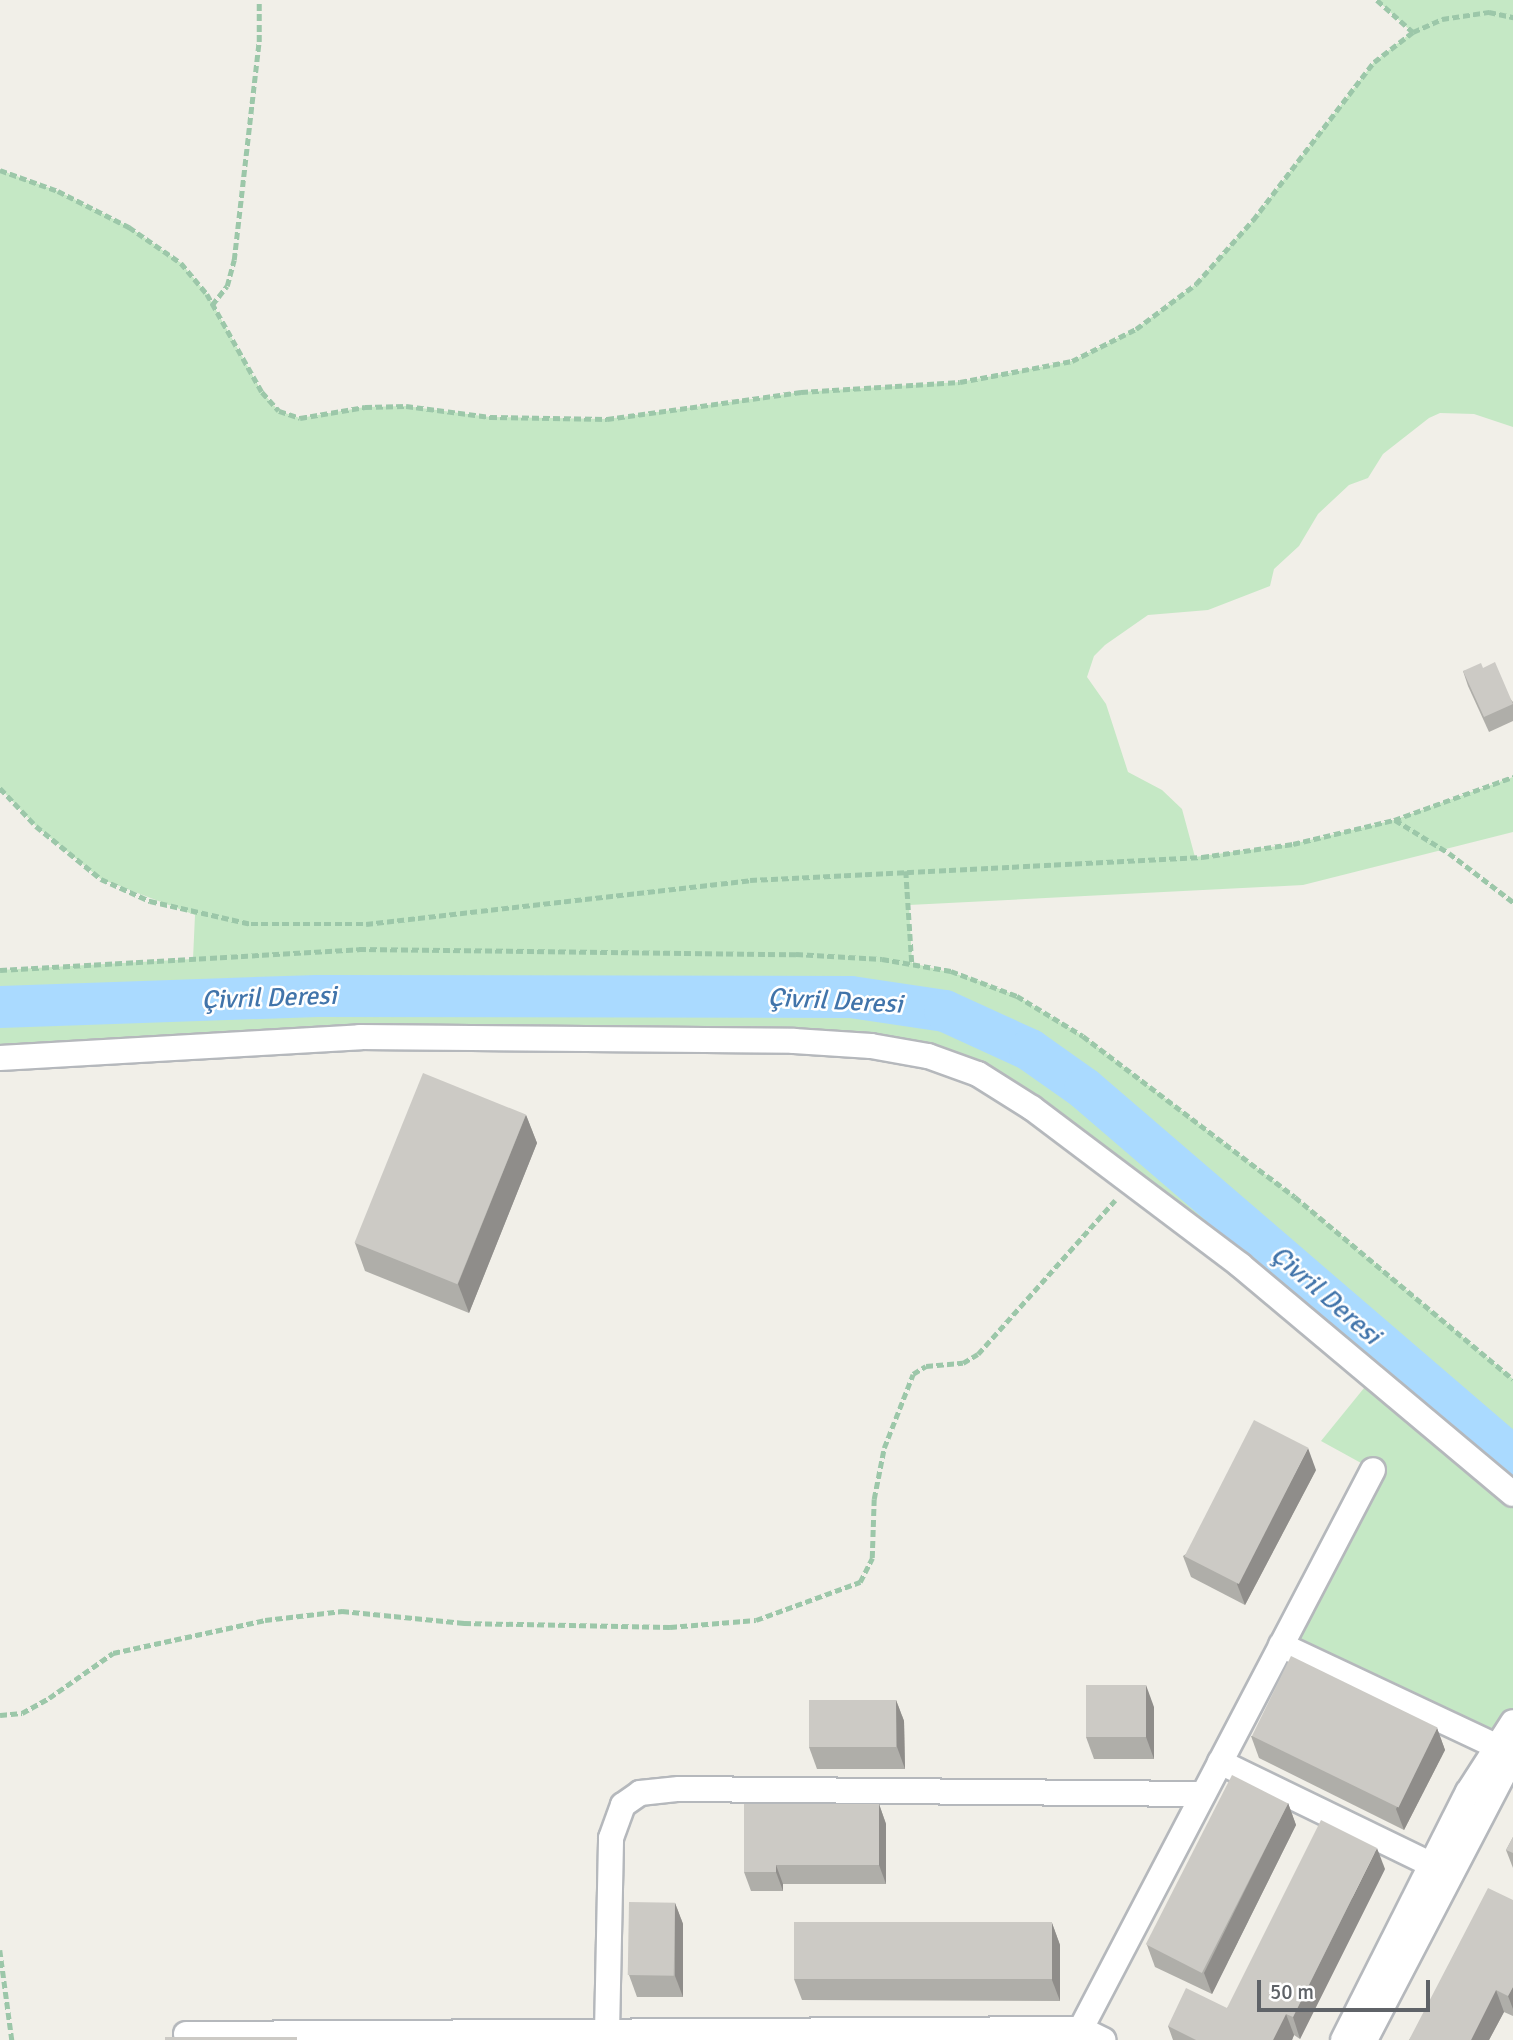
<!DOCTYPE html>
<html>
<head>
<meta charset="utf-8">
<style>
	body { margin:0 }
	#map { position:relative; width:1513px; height:2040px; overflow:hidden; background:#f1efe8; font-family:Signika,sans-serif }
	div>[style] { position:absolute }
	.green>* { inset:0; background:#c5e8c5 }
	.river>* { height:42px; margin:-21px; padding:0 21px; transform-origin:21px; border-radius:21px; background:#aadaff }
	.path>* { height:4.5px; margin-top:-2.25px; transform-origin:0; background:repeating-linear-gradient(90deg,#9cc7a9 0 7px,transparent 0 10.5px) }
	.roads { filter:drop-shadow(2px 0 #b5b8bc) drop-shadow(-2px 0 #b5b8bc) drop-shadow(0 2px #b5b8bc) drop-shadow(0 -2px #b5b8bc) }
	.minor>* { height:24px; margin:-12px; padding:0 12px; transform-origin:12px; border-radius:12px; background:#fff }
	.wall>* { inset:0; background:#afaea9 }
	.shaded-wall>* { inset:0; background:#8f8d8a }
	.building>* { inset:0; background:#cccac5; transform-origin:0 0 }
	span { translate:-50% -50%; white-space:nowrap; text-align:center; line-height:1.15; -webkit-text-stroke:5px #fff; paint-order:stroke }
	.water-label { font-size:26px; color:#4174aa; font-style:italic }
	.scale { position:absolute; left:1257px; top:1980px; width:173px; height:32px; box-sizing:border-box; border:4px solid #5f6368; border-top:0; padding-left:9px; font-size:21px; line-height:24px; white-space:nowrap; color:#5f6368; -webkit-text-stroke:5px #fff; paint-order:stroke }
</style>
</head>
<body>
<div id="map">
	<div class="green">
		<div style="clip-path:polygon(1377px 0,1513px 0,1513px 427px,1474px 414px,1440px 413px,1429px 418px,1383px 454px,1368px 478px,1349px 485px,1318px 514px,1299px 546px,1274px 569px,1270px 586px,1208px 610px,1148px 615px,1105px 645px,1094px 656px,1087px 677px,1106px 704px,1128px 772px,1162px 790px,1182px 809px,1195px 857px,1293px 844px,1394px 820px,1513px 777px,1513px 832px,1303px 885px,909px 905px,912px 963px,972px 978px,1017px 996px,1083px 1036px,1295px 1197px,1513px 1379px,1513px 1722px,1496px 1746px,1281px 1645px,1372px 1469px,1321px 1441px,1373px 1377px,1032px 1108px,928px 1056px,360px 1037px,0 1058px,0 970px,193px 959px,195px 915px,101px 879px,36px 826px,0 788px,0 170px,58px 191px,129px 227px,181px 263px,207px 294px,262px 392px,279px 411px,300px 418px,365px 407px,406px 406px,490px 417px,607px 419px,801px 392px,960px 382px,1072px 361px,1136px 329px,1196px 284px,1253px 220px,1374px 62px,1412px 32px)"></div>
	</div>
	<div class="river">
		<div style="left:0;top:1007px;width:317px;rotate:-2deg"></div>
		<div style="left:317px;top:996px;width:534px;rotate:0.11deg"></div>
		<div style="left:851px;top:997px;width:95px;rotate:8.5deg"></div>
		<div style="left:945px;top:1011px;width:94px;rotate:24.6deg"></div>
		<div style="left:1030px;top:1050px;width:67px;rotate:35.3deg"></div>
		<div style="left:1085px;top:1089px;width:564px;rotate:40.69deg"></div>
	</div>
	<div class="path">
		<div style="left:1377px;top:0;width:48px;rotate:41.6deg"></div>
		<div style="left:0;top:170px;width:62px;rotate:19.9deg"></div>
		<div style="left:58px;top:191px;width:80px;rotate:26.9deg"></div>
		<div style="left:129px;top:227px;width:63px;rotate:34.7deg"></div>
		<div style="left:181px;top:263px;width:40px;rotate:50deg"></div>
		<div style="left:207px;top:294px;width:112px;rotate:60.7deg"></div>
		<div style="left:262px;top:392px;width:25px;rotate:48deg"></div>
		<div style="left:279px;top:411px;width:22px;rotate:18deg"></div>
		<div style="left:300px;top:418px;width:66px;rotate:-9.6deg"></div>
		<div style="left:365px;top:407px;width:41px;rotate:-1.4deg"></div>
		<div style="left:406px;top:406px;width:85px;rotate:7.5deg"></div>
		<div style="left:490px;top:417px;width:117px;rotate:1deg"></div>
		<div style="left:607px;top:419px;width:196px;rotate:-7.9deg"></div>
		<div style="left:801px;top:392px;width:159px;rotate:-3.6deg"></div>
		<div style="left:960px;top:382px;width:114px;rotate:-10.6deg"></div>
		<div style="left:1072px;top:361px;width:72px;rotate:-26.6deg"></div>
		<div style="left:1136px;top:329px;width:75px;rotate:-36.9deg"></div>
		<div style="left:1196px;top:284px;width:86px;rotate:-48.3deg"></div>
		<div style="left:1253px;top:220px;width:199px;rotate:-52.6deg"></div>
		<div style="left:1374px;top:62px;width:49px;rotate:-37.6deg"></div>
		<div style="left:1413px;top:32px;width:32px;rotate:-24deg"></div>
		<div style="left:1442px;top:19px;width:48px;rotate:-8.5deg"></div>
		<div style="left:1489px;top:12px;width:25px;rotate:12deg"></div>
		<div style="left:212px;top:305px;width:24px;rotate:-52deg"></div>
		<div style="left:227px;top:286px;width:27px;rotate:-75deg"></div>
		<div style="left:234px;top:260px;width:219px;rotate:-83.5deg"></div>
		<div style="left:259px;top:42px;width:42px;rotate:-90deg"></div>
		<div style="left:0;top:788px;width:52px;rotate:46.5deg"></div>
		<div style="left:36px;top:826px;width:84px;rotate:39.2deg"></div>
		<div style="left:101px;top:879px;width:54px;rotate:24.2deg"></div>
		<div style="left:150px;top:901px;width:104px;rotate:12.8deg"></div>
		<div style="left:251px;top:924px;width:115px"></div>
		<div style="left:366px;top:924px;width:387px;rotate:-6.5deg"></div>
		<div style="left:750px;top:880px;width:453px;rotate:-2.9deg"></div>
		<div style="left:1202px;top:857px;width:92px;rotate:-8.1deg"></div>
		<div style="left:1293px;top:844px;width:104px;rotate:-13.4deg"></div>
		<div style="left:1394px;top:820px;width:127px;rotate:-19.9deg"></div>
		<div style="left:1395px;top:820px;width:63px;rotate:31.4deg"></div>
		<div style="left:1449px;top:853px;width:81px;rotate:37.4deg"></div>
		<div style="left:906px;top:871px;width:92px;rotate:86.3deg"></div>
		<div style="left:0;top:970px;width:360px;rotate:-3.3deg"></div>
		<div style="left:359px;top:949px;width:437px;rotate:0.7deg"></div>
		<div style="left:796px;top:954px;width:86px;rotate:3.3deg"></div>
		<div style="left:882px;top:959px;width:70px;rotate:9.9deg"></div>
		<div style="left:951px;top:971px;width:71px;rotate:20.7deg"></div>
		<div style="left:1017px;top:996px;width:77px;rotate:31.2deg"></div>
		<div style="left:1083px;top:1036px;width:266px;rotate:37.2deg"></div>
		<div style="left:1295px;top:1197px;width:284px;rotate:39.9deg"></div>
		<div style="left:0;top:1715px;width:22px;rotate:-5deg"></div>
		<div style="left:22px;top:1713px;width:31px;rotate:-29deg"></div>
		<div style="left:49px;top:1698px;width:78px;rotate:-35.1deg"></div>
		<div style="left:113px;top:1653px;width:156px;rotate:-12.2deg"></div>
		<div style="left:265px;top:1620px;width:78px;rotate:-6.7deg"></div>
		<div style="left:342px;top:1611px;width:123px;rotate:5.6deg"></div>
		<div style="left:464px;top:1623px;width:206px;rotate:1.1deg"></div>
		<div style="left:670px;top:1627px;width:86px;rotate:-4.7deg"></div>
		<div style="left:756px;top:1620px;width:111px;rotate:-20.1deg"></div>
		<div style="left:860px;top:1582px;width:27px;rotate:-63deg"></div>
		<div style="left:872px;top:1558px;width:59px;rotate:-88.1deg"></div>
		<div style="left:874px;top:1499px;width:52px;rotate:-78.9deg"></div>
		<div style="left:884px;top:1448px;width:79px;rotate:-68.6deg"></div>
		<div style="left:913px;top:1374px;width:15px;rotate:-32deg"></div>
		<div style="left:926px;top:1366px;width:37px;rotate:-5deg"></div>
		<div style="left:963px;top:1363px;width:17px;rotate:-31deg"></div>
		<div style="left:978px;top:1354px;width:206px;rotate:-48.3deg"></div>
		<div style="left:0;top:1950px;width:91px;rotate:82.4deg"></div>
	</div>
	<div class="roads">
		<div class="minor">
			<div style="left:0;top:1058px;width:361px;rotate:-3.3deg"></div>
			<div style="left:360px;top:1037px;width:434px;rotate:0.5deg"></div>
			<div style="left:794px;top:1041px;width:77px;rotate:3.7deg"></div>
			<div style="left:871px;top:1046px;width:58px;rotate:10deg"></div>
			<div style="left:928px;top:1056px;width:53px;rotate:19.8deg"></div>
			<div style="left:978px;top:1074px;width:64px;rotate:32.2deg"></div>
			<div style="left:1032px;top:1108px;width:261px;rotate:37deg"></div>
			<div style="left:1240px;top:1265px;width:356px;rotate:40deg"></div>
			<div style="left:1281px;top:1645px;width:238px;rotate:25.2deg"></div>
			<div style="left:1220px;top:1762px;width:233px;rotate:25.9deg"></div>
			<div style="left:607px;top:2032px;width:194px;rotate:-88.8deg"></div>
			<div style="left:611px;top:1838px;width:35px;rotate:-70deg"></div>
			<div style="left:623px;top:1805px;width:21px;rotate:-35deg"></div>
			<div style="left:640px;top:1793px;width:39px;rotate:-6deg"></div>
			<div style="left:679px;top:1789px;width:524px;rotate:0.55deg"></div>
			<div style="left:186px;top:2034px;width:895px;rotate:-0.32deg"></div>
			<div style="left:1081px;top:2029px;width:25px;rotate:26deg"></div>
			<div style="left:1075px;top:2040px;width:643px;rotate:-62.4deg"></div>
			<div style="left:1343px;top:2040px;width:278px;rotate:-63.3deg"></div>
			<div style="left:1468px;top:1792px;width:83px;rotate:-57.3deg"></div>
			<div style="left:1365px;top:2040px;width:320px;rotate:-62.5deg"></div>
		</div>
	</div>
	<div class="wall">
		<div style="clip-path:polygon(1483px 668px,1513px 702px,1513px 721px,1489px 732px,1468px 686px,1463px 671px)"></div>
		<div style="clip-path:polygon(526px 1115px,537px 1143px,469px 1313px,365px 1271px,355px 1243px)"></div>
		<div style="clip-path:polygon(1316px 1470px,1245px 1605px,1191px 1577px,1183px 1556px)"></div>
		<div style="clip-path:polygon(896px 1700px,904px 1721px,905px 1769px,817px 1769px,809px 1747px)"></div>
		<div style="clip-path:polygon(1154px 1707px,1154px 1759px,1094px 1759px,1086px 1737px)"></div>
		<div style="clip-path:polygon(1437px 1728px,1445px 1750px,1404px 1830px,1259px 1758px,1251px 1736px)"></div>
		<div style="clip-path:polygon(1288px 1803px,1296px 1825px,1212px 1994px,1155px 1967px,1147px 1945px)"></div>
		<div style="clip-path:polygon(879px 1804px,886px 1824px,886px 1884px,783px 1884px,783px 1891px,751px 1891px,744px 1872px)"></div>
		<div style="clip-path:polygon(1513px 1837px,1513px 1868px,1506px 1850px)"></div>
		<div style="clip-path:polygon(1385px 1869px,1300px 2039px,1294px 2035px,1292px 2040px,1173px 2040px,1168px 2026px,1227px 2008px)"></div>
		<div style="clip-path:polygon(1513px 1900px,1513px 2016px,1504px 2012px,1489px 2040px,1409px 2040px)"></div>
		<div style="clip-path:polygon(675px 1903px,683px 1924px,683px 1997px,637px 1997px,629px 1975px)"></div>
		<div style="clip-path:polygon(1052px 1923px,1060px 1945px,1060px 2001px,802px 2000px,794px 1979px)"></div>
	</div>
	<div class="shaded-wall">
		<div style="clip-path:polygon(526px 1115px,537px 1143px,469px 1313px,458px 1284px)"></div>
		<div style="clip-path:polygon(1308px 1448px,1316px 1470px,1245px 1605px,1237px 1584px)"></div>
		<div style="clip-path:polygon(1146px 1685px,1154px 1707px,1154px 1759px,1146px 1737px)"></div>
		<div style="clip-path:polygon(896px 1700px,904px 1721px,905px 1769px,897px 1747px)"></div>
		<div style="clip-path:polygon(1437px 1728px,1445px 1750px,1404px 1830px,1396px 1809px)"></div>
		<div style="clip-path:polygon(1288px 1803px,1296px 1825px,1212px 1994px,1204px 1973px)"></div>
		<div style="clip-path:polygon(879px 1804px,886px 1824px,886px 1884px,879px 1865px)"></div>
		<div style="clip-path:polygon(1377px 1848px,1385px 1869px,1300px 2039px,1293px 2017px)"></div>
		<div style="clip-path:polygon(776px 1865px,783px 1884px,783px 1891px,776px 1872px)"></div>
		<div style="clip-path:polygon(675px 1903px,683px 1924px,683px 1997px,675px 1976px)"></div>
		<div style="clip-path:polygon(1052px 1923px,1060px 1945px,1060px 2001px,1052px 1980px)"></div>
		<div style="clip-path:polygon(1513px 1987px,1513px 2009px,1508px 1996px)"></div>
		<div style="clip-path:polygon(1496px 1990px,1504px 2012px,1489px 2040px,1471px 2040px)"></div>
		<div style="clip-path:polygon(1286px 2014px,1294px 2035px,1292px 2040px,1273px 2040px)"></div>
	</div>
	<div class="building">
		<div style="clip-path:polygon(1495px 662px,1513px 704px,1484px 717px,1463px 671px,1481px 663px,1483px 668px)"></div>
		<div style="left:423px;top:1073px;width:111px;height:183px;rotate:22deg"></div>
		<div style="left:1254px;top:1420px;width:61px;height:153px;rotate:27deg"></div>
		<div style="left:1291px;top:1656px;width:163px;height:89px;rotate:26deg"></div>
		<div style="left:1086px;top:1685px;width:60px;height:52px"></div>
		<div style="left:809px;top:1700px;width:87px;height:47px"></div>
		<div style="left:1232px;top:1775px;width:63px;height:190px;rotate:27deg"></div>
		<div style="clip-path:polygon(744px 1804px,879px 1804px,879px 1865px,776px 1865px,776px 1872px,744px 1872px)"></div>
		<div style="clip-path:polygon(1321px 1820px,1377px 1848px,1293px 2017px,1286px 2014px,1273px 2040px,1196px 2040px,1168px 2026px,1186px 1988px,1227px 2008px)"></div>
		<div style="clip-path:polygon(1513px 1837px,1513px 1853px,1506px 1850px)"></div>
		<div style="clip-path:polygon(1488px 1888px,1513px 1900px,1513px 1987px,1508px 1996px,1496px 1990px,1471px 2040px,1409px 2040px)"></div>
		<div style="left:629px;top:1902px;width:46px;height:73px;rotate:1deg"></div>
		<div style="left:794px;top:1922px;width:258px;height:57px"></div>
		<div style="left:165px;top:2037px;width:132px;height:3px"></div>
	</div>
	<div class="water-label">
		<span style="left:269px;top:999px;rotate:-2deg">Çivril Deresi</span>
		<span style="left:835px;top:1002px;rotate:3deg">Çivril Deresi</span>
		<span style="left:1325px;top:1296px;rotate:41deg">Çivril Deresi</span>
	</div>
	<div class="scale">50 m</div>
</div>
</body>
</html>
